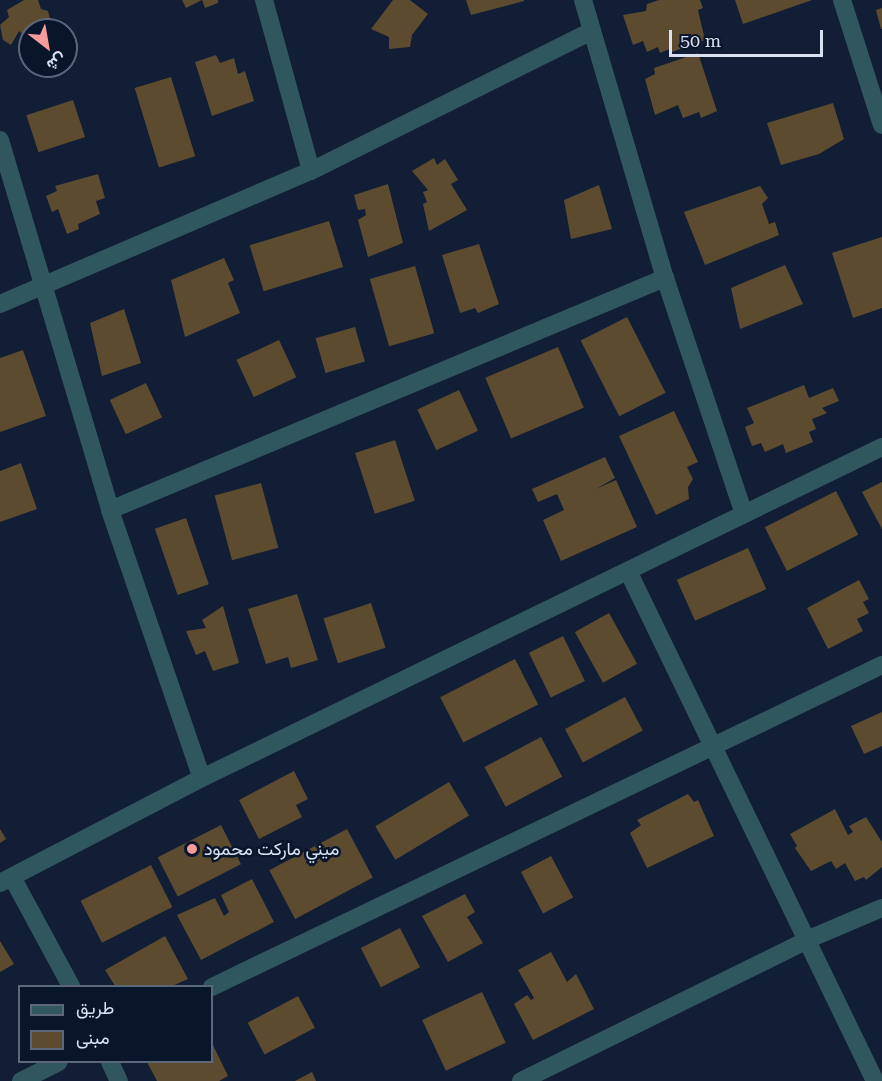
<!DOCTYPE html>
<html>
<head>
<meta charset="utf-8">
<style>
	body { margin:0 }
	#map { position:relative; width:882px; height:1081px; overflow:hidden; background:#121e35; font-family:"Roboto Serif",Vazirmatn,serif }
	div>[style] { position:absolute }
	.building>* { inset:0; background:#5c4b2f; transform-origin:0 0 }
	.street>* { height:18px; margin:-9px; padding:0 9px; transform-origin:9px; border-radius:9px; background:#30575f }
	.dots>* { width:16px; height:16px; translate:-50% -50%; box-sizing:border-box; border:3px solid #09152b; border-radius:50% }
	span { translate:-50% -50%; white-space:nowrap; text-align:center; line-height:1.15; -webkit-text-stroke:5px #09152b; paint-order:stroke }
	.poi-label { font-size:18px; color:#d9e2f2 }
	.left { translate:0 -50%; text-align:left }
	.legend { position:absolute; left:18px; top:985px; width:195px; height:78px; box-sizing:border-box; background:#09152b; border:2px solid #5c677b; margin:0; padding:8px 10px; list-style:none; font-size:18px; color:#d9e2f2 }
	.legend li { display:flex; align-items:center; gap:12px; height:30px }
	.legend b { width:30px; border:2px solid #5c677b }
	.north { position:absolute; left:18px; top:18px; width:60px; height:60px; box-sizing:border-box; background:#09152b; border:2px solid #5c677b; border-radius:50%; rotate:149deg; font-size:16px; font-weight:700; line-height:24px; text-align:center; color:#d9e2f2 }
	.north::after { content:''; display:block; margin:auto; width:21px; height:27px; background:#f59b9c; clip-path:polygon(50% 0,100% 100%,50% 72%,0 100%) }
	.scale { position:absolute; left:669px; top:30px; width:154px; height:27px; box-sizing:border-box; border:3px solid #d9e2f2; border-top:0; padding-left:8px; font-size:18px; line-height:21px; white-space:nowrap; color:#d9e2f2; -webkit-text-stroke:4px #09152b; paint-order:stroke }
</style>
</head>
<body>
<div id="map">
	<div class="building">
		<div style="clip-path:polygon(24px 0,38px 0,41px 9px,48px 11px,53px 30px,30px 30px,30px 35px,25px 36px,19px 31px,11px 45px,3px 40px,0 25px,9px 17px,7px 10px)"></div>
		<div style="clip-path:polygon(182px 0,218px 0,218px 3px,205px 8px,202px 0,186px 8px)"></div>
		<div style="clip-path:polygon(393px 0,410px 0,428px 14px,412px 35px,410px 47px,389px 49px,389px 37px,371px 29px)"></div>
		<div style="clip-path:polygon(466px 0,524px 0,524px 1px,471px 15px)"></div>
		<div style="clip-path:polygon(659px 0,700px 0,703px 8px,698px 10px,705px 40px,672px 52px,672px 48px,660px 53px,658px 47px,647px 52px,643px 41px,633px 45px,623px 15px,646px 11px,647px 4px)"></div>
		<div style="clip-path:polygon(735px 0,812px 0,743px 24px)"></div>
		<div style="clip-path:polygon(882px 8px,882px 29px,881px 29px,876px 10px)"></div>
		<div style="clip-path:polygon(698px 53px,717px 111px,701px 118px,699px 112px,683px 118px,678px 105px,655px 115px,645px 79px,655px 74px,654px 68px)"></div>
		<div style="clip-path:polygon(216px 55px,220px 63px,234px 58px,238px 74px,245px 71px,254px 101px,212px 116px,195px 62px)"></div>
		<div style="left:171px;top:77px;width:83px;height:38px;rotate:73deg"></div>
		<div style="left:73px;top:100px;width:39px;height:49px;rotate:72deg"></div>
		<div style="clip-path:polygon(833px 103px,844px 139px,819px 154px,781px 165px,767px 123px)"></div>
		<div style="clip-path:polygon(434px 158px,437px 165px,445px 159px,458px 180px,451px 184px,467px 210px,429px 231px,423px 204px,427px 202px,423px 192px,428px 190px,412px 171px)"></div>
		<div style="clip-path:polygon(98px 174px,105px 198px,96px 201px,100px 214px,78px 224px,79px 229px,67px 234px,58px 209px,52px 212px,46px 196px,57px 191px,55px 186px)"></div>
		<div style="clip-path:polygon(388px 184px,403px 243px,368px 257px,358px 220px,366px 215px,365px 209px,358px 210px,354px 195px)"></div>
		<div style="clip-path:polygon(599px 185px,612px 229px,571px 239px,564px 200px)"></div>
		<div style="clip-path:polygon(760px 186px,768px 198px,762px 204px,769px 224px,775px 222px,779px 235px,705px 265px,684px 212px)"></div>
		<div style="left:329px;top:221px;width:48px;height:83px;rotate:73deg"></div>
		<div style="clip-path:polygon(882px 237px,882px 308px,853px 318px,832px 253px)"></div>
		<div style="clip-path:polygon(479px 244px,499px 304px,478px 313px,475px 308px,460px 313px,442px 255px)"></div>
		<div style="clip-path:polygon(224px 258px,234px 280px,228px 283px,240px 313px,185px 337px,171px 280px)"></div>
		<div style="clip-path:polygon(785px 265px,803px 304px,740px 329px,731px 288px)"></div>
		<div style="left:415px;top:266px;width:70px;height:47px;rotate:74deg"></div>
		<div style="clip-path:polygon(124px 309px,141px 363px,102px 376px,90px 323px)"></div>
		<div style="left:627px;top:317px;width:85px;height:52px;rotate:63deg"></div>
		<div style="left:355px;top:327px;width:36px;height:41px;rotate:74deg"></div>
		<div style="left:279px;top:340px;width:41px;height:47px;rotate:65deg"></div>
		<div style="left:558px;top:347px;width:66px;height:79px;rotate:67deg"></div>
		<div style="clip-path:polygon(23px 350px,46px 416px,0 432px,0 358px)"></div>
		<div style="left:146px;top:383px;width:38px;height:40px;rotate:65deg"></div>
		<div style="clip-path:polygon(804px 385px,809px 398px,833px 388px,839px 401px,822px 408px,827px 413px,812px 419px,816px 429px,809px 432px,813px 442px,786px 453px,783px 444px,765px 452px,761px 443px,752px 446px,745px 427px,754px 423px,747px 408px)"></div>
		<div style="left:459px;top:390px;width:45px;height:46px;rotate:65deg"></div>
		<div style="clip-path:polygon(674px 411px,698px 462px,687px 467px,693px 479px,688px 487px,689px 499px,656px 515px,619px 436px)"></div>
		<div style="left:395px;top:440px;width:64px;height:42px;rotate:72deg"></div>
		<div style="clip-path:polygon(605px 457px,615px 478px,596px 489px,616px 480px,637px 527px,561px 561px,543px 520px,564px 510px,557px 494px,538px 502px,532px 489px)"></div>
		<div style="clip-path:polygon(21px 463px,37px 509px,0 522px,0 471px)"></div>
		<div style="clip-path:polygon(882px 482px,882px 529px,862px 492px)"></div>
		<div style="left:261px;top:483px;width:67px;height:48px;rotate:75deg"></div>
		<div style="left:836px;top:491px;width:49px;height:80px;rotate:63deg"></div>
		<div style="left:186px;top:518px;width:70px;height:33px;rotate:71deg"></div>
		<div style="left:748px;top:548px;width:45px;height:78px;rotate:66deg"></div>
		<div style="clip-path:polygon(859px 580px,869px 599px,863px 602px,869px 613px,857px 619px,863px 631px,828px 649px,807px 608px)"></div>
		<div style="clip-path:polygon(297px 594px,318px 660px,291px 668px,288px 657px,266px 664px,248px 609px)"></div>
		<div style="left:371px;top:603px;width:47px;height:50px;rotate:72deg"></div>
		<div style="clip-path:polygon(223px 606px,239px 663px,213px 671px,205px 651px,196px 655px,186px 631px,206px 628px,202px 620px)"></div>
		<div style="left:609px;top:613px;width:58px;height:39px;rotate:61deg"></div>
		<div style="left:563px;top:636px;width:50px;height:38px;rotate:64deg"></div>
		<div style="left:515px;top:659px;width:51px;height:84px;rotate:63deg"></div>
		<div style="left:625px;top:697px;width:38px;height:68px;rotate:62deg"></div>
		<div style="clip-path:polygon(882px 712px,882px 746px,864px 754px,851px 726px)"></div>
		<div style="left:541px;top:737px;width:45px;height:64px;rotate:62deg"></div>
		<div style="clip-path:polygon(294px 771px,308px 799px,296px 805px,302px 817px,259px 839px,239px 800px)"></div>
		<div style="left:449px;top:782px;width:39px;height:86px;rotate:59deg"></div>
		<div style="clip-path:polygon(688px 794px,694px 802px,698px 800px,714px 836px,647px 868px,630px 833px,641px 825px,637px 820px)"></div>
		<div style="clip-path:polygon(835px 809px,848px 835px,853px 832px,849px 826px,866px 817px,882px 842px,882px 867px,866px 880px,864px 877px,855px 881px,845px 863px,836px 869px,831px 861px,811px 871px,795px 848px,797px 846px,790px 834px)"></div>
		<div style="left:221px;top:825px;width:44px;height:71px;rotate:63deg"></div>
		<div style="clip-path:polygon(0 829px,6px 839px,0 843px)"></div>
		<div style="left:347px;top:829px;width:55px;height:88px;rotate:62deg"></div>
		<div style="left:551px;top:856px;width:47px;height:34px;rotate:62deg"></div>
		<div style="left:151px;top:865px;width:47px;height:79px;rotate:63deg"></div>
		<div style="clip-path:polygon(252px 879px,274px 922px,201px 960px,177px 915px,215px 898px,224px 916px,229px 912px,221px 895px)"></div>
		<div style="clip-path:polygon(465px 894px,475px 912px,467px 917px,483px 943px,448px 962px,422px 916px)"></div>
		<div style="left:400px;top:928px;width:44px;height:44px;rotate:63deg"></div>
		<div style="clip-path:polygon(165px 936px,188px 979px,172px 986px,115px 986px,105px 970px)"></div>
		<div style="clip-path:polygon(0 941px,14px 964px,0 972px)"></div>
		<div style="clip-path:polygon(551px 952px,567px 982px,576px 974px,594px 1009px,533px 1040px,514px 1004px,527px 995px,531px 1000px,534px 998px,518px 970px)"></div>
		<div style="left:482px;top:992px;width:56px;height:66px;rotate:65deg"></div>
		<div style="left:298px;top:996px;width:36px;height:57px;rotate:62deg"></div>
		<div style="clip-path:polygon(212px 1043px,228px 1076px,219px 1081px,157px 1081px,147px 1062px,212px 1062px)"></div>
		<div style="clip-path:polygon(312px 1072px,316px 1081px,295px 1081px)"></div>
	</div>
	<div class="street">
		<div style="left:264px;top:0;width:177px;rotate:74.6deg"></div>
		<div style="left:583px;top:0;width:290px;rotate:73.6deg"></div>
		<div style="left:665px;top:278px;width:249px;rotate:71.5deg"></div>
		<div style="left:842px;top:0;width:131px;rotate:72.3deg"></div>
		<div style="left:0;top:140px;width:386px;rotate:73.4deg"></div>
		<div style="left:110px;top:510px;width:283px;rotate:71.1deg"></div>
		<div style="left:0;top:304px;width:338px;rotate:-23.2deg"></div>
		<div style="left:311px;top:171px;width:314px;rotate:-26.5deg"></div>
		<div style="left:110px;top:510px;width:602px;rotate:-22.69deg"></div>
		<div style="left:629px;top:573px;width:564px;rotate:64.16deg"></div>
		<div style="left:12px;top:877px;width:124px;rotate:61.6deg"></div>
		<div style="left:0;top:883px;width:228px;rotate:-27.5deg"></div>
		<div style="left:202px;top:778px;width:756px;rotate:-25.96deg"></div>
		<div style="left:212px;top:987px;width:743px;rotate:-25.67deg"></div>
		<div style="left:110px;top:1062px;width:21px;rotate:65deg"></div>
		<div style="left:21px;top:1081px;width:42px;rotate:-26.6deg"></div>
		<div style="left:521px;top:1081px;width:321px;rotate:-26.2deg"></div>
		<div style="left:809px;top:939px;width:79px;rotate:-23deg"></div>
	</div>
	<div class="dots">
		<div style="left:192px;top:849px;background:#f59b9c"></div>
	</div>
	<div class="poi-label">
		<span class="left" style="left:204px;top:849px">ميني ماركت محمود</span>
	</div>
	<ul class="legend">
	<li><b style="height:8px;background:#30575f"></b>طريق</li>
	<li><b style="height:16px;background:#5c4b2f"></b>مبنى</li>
	</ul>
	<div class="north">ش</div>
	<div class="scale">50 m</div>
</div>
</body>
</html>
